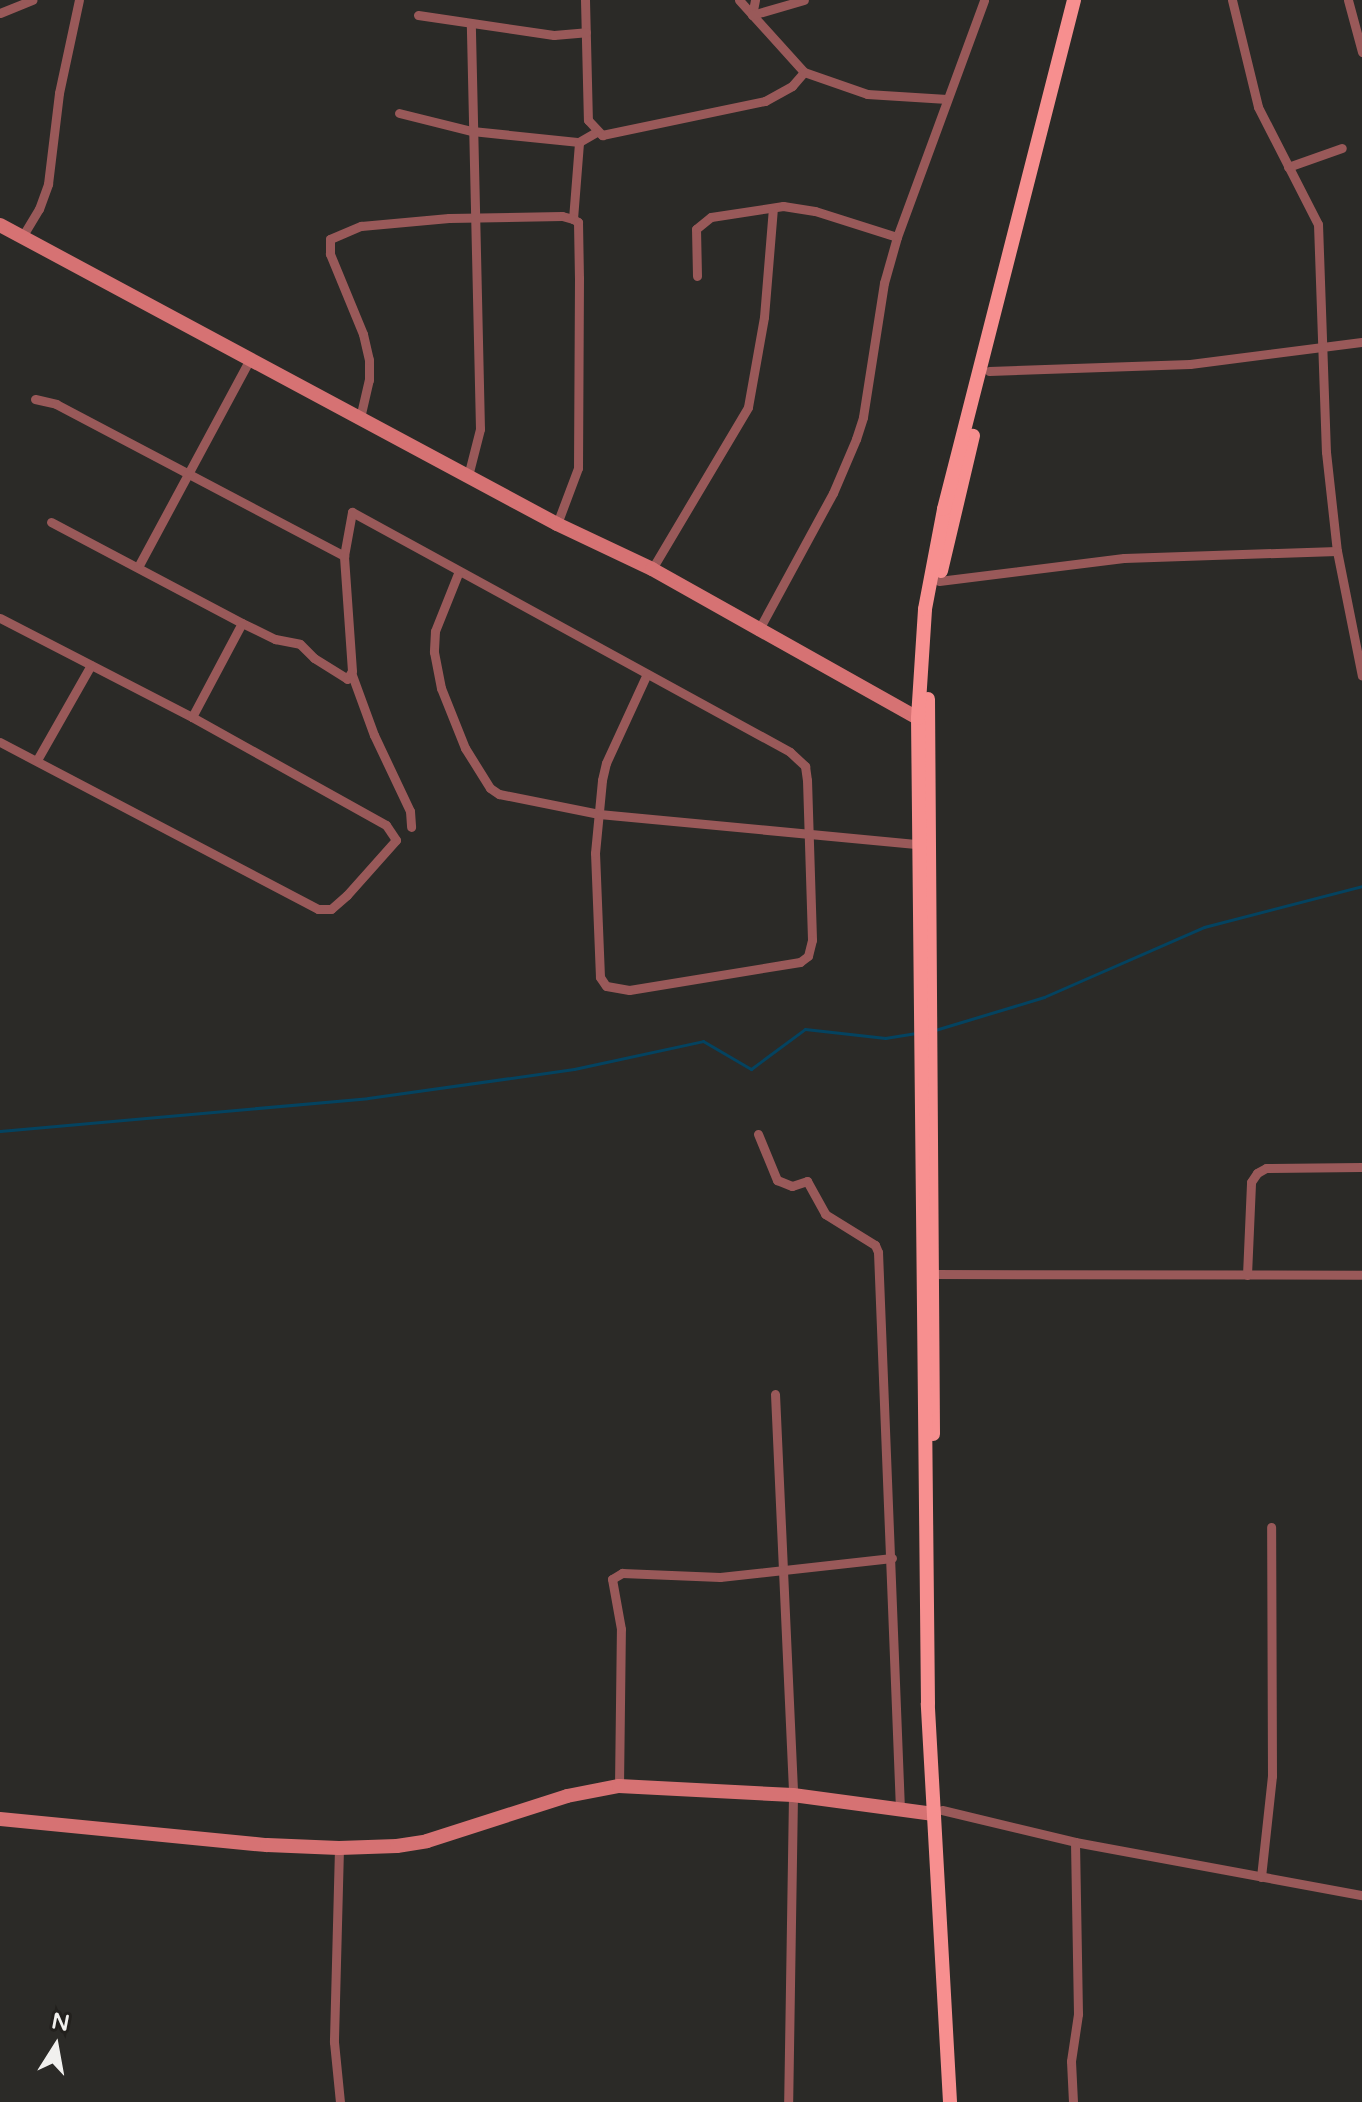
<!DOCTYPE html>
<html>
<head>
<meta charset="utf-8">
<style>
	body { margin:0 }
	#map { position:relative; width:1362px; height:2102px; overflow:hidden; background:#2b2a27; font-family:"Varela Round",sans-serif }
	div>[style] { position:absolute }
	.stream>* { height:3px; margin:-1.5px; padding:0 1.5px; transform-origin:1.5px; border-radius:1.5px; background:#044360 }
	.street>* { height:9px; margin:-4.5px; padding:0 4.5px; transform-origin:4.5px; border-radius:4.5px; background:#995959 }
	.secondary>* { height:14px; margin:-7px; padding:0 7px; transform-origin:7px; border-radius:7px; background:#d67273 }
	.primary>* { height:14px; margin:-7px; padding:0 7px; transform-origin:7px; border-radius:7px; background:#f78f8f }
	span { translate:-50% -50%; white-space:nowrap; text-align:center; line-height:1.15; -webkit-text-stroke:8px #22201d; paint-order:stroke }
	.north { position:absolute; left:16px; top:2006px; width:80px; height:80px; -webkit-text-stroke:6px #22201d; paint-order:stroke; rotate:11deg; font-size:22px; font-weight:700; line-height:32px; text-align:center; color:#f1f0ee }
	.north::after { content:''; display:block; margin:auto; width:28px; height:36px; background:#f1f0ee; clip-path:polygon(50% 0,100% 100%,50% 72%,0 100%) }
</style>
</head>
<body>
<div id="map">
	<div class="stream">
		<div style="left:935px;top:1030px;width:114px;rotate:-16.8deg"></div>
		<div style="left:1044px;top:997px;width:175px;rotate:-23.6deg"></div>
		<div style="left:1204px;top:927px;width:163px;rotate:-14.5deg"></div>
		<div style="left:0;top:1131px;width:369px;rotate:-5.1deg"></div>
		<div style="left:368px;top:1098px;width:208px;rotate:-8deg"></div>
		<div style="left:574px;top:1069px;width:132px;rotate:-12.2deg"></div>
		<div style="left:703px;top:1041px;width:56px;rotate:30.3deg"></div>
		<div style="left:751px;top:1069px;width:67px;rotate:-36.5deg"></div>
		<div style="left:805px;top:1029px;width:81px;rotate:6.4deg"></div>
		<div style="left:885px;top:1038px;width:30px;rotate:-9deg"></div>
	</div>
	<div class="street">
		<div style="left:585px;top:0;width:120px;rotate:88.6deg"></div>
		<div style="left:588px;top:120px;width:21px;rotate:47deg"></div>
		<div style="left:602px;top:135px;width:167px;rotate:-11.8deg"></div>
		<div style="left:765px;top:101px;width:31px;rotate:-29deg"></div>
		<div style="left:792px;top:86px;width:18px;rotate:-49deg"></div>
		<div style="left:739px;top:0;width:97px;rotate:47.9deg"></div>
		<div style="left:804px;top:72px;width:67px;rotate:19.2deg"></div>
		<div style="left:867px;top:94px;width:80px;rotate:3.6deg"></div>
		<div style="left:755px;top:0;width:15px;rotate:101deg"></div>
		<div style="left:752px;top:15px;width:54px;rotate:-16.1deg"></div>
		<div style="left:1232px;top:0;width:110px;rotate:76.3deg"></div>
		<div style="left:1258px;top:107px;width:131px;rotate:62.9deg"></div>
		<div style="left:1318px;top:224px;width:228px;rotate:88deg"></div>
		<div style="left:1326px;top:452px;width:100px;rotate:83.7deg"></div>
		<div style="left:1337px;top:551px;width:127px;rotate:78.7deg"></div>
		<div style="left:1348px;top:0;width:54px;rotate:74.9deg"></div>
		<div style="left:0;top:13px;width:35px;rotate:-22deg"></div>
		<div style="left:418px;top:15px;width:137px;rotate:8.4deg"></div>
		<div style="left:554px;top:35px;width:32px;rotate:-5deg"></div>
		<div style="left:399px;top:113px;width:75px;rotate:13.9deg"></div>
		<div style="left:472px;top:131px;width:108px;rotate:5.9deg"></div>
		<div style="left:579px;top:142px;width:20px;rotate:-30deg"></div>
		<div style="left:1288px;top:167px;width:57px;rotate:-19.4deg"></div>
		<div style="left:573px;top:219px;width:77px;rotate:-85.5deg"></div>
		<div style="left:22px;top:237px;width:33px;rotate:-59deg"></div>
		<div style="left:39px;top:209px;width:27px;rotate:-70deg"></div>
		<div style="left:48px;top:184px;width:92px;rotate:-83.1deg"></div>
		<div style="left:59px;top:93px;width:95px;rotate:-77.9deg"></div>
		<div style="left:697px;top:276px;width:47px;rotate:-91.2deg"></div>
		<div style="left:696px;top:229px;width:19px;rotate:-39deg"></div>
		<div style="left:711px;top:217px;width:73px;rotate:-8.7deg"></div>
		<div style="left:783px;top:206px;width:32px;rotate:9deg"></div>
		<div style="left:815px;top:211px;width:86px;rotate:17.6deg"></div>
		<div style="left:989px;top:371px;width:201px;rotate:-2deg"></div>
		<div style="left:1190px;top:364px;width:173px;rotate:-7.3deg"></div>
		<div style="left:35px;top:399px;width:22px;rotate:13deg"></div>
		<div style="left:56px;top:404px;width:326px;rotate:27.8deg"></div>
		<div style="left:360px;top:418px;width:39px;rotate:-77deg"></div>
		<div style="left:369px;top:380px;width:20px;rotate:-90deg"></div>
		<div style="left:369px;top:360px;width:27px;rotate:-103deg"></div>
		<div style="left:363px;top:334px;width:87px;rotate:-112.4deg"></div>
		<div style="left:330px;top:254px;width:15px;rotate:-90deg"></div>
		<div style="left:330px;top:239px;width:34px;rotate:-23deg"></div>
		<div style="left:361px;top:226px;width:88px;rotate:-5.2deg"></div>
		<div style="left:449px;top:218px;width:113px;rotate:-1deg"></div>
		<div style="left:562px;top:216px;width:11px;rotate:15deg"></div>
		<div style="left:573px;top:219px;width:6px;rotate:31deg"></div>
		<div style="left:578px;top:222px;width:56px;rotate:89deg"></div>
		<div style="left:579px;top:278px;width:190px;rotate:90.3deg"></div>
		<div style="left:578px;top:468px;width:60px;rotate:110.6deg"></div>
		<div style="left:468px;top:476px;width:49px;rotate:-75.7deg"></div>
		<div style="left:480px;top:429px;width:405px;rotate:-91.3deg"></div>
		<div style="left:51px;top:522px;width:216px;rotate:27.9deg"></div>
		<div style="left:242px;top:623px;width:37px;rotate:26deg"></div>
		<div style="left:275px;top:639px;width:25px;rotate:11deg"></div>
		<div style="left:300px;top:644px;width:20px;rotate:45deg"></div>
		<div style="left:314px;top:658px;width:39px;rotate:32deg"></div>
		<div style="left:347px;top:679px;width:9px;rotate:-58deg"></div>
		<div style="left:352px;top:671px;width:115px;rotate:-94deg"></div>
		<div style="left:344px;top:556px;width:45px;rotate:-79.7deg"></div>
		<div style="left:352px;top:512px;width:499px;rotate:28.7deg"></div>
		<div style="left:790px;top:752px;width:21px;rotate:43deg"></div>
		<div style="left:805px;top:766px;width:14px;rotate:82deg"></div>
		<div style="left:807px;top:780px;width:160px;rotate:88.2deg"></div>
		<div style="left:812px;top:940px;width:16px;rotate:104deg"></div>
		<div style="left:808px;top:956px;width:10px;rotate:143deg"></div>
		<div style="left:800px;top:962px;width:173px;rotate:170.7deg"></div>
		<div style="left:629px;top:990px;width:23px;rotate:-170deg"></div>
		<div style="left:606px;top:986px;width:11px;rotate:-124deg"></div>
		<div style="left:600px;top:977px;width:124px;rotate:-92.3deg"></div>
		<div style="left:595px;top:853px;width:73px;rotate:-84.5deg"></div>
		<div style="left:602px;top:780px;width:17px;rotate:-77deg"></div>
		<div style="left:606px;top:763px;width:98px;rotate:-65.3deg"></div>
		<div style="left:138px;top:567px;width:236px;rotate:-61.7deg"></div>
		<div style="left:652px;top:569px;width:188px;rotate:-59.3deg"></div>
		<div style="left:748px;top:407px;width:91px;rotate:-79.9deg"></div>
		<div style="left:764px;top:317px;width:109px;rotate:-85.3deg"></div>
		<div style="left:459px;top:571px;width:65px;rotate:111.8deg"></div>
		<div style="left:435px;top:631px;width:21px;rotate:93deg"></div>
		<div style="left:434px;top:652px;width:37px;rotate:79deg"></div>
		<div style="left:441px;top:688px;width:65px;rotate:68.2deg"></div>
		<div style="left:465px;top:748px;width:47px;rotate:58deg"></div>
		<div style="left:490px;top:788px;width:11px;rotate:34deg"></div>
		<div style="left:499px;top:794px;width:102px;rotate:11.3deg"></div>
		<div style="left:599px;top:814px;width:318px;rotate:5.4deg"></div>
		<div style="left:939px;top:581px;width:186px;rotate:-7.1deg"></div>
		<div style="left:1124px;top:558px;width:213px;rotate:-1.9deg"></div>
		<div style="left:0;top:618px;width:216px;rotate:27.3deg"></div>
		<div style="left:192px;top:717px;width:222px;rotate:29.1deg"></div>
		<div style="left:386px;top:825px;width:18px;rotate:56deg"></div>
		<div style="left:396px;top:840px;width:74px;rotate:131.7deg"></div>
		<div style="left:347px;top:895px;width:21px;rotate:139deg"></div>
		<div style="left:331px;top:909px;width:13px;rotate:180deg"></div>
		<div style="left:318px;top:909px;width:359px;rotate:-152.3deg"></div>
		<div style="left:758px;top:631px;width:157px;rotate:-61.5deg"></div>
		<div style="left:833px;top:493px;width:59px;rotate:-66.9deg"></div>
		<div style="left:856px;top:439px;width:23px;rotate:-72deg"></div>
		<div style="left:863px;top:417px;width:136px;rotate:-81.1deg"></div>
		<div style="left:884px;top:283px;width:48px;rotate:-74.2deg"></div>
		<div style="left:897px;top:237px;width:252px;rotate:-69.8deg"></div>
		<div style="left:352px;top:675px;width:64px;rotate:69.9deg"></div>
		<div style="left:374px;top:735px;width:84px;rotate:64.7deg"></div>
		<div style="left:410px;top:811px;width:16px;rotate:86deg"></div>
		<div style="left:192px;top:717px;width:106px;rotate:-62deg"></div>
		<div style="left:37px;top:760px;width:109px;rotate:-60.4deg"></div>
		<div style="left:758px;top:1134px;width:50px;rotate:67.6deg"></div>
		<div style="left:777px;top:1180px;width:16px;rotate:22deg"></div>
		<div style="left:792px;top:1186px;width:16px;rotate:-18deg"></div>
		<div style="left:807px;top:1181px;width:38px;rotate:61deg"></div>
		<div style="left:825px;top:1214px;width:59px;rotate:31.8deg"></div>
		<div style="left:875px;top:1245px;width:8px;rotate:67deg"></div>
		<div style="left:878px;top:1252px;width:558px;rotate:87.74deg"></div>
		<div style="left:932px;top:1274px;width:430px;rotate:0.1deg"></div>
		<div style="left:1247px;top:1275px;width:93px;rotate:-87.5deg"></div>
		<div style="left:1251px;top:1182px;width:11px;rotate:-56deg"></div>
		<div style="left:1257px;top:1173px;width:10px;rotate:-29deg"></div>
		<div style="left:1266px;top:1168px;width:96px;rotate:-0.6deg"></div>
		<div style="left:775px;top:1394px;width:401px;rotate:87.4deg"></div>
		<div style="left:793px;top:1795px;width:307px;rotate:90.9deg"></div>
		<div style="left:619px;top:1786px;width:157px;rotate:-89.3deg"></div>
		<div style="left:621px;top:1629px;width:51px;rotate:-100.2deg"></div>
		<div style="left:612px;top:1579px;width:12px;rotate:-31deg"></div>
		<div style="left:622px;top:1573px;width:98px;rotate:2.3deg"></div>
		<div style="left:720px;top:1577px;width:173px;rotate:-6.3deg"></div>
		<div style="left:942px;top:1810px;width:137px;rotate:13.5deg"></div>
		<div style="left:1075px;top:1842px;width:292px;rotate:10.5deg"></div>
		<div style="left:339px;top:1848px;width:194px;rotate:91.5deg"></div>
		<div style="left:334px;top:2042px;width:60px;rotate:84.3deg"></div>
		<div style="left:1261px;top:1877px;width:102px;rotate:-83.8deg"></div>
		<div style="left:1272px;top:1776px;width:249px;rotate:-90.2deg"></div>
		<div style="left:1073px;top:2102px;width:41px;rotate:-92.8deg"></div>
		<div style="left:1071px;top:2061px;width:48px;rotate:-81.5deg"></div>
		<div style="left:1078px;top:2014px;width:172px;rotate:-91deg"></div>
	</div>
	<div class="secondary">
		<div style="left:0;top:225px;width:632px;rotate:28.23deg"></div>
		<div style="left:557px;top:524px;width:105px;rotate:25.3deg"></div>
		<div style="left:652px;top:569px;width:305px;rotate:29.3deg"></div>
		<div style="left:0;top:1819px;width:268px;rotate:5.6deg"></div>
		<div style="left:267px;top:1845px;width:72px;rotate:2.4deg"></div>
		<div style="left:339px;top:1848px;width:58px;rotate:-2deg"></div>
		<div style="left:397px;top:1846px;width:30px;rotate:-9deg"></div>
		<div style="left:427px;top:1841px;width:147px;rotate:-17.8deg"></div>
		<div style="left:567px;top:1796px;width:53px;rotate:-10.9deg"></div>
		<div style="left:619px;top:1786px;width:174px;rotate:3deg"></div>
		<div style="left:793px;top:1795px;width:142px;rotate:7.7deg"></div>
	</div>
	<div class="primary">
		<div style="left:941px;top:571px;width:139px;rotate:-76.7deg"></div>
		<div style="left:928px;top:699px;width:735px;rotate:89.61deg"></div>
		<div style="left:950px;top:2102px;width:399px;rotate:-93.2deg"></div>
		<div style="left:928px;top:1704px;width:986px;rotate:-90.58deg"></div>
		<div style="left:918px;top:718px;width:109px;rotate:-86.3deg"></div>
		<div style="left:925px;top:609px;width:102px;rotate:-79.2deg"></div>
		<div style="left:944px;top:509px;width:525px;rotate:-75.67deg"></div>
	</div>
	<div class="north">N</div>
</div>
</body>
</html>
